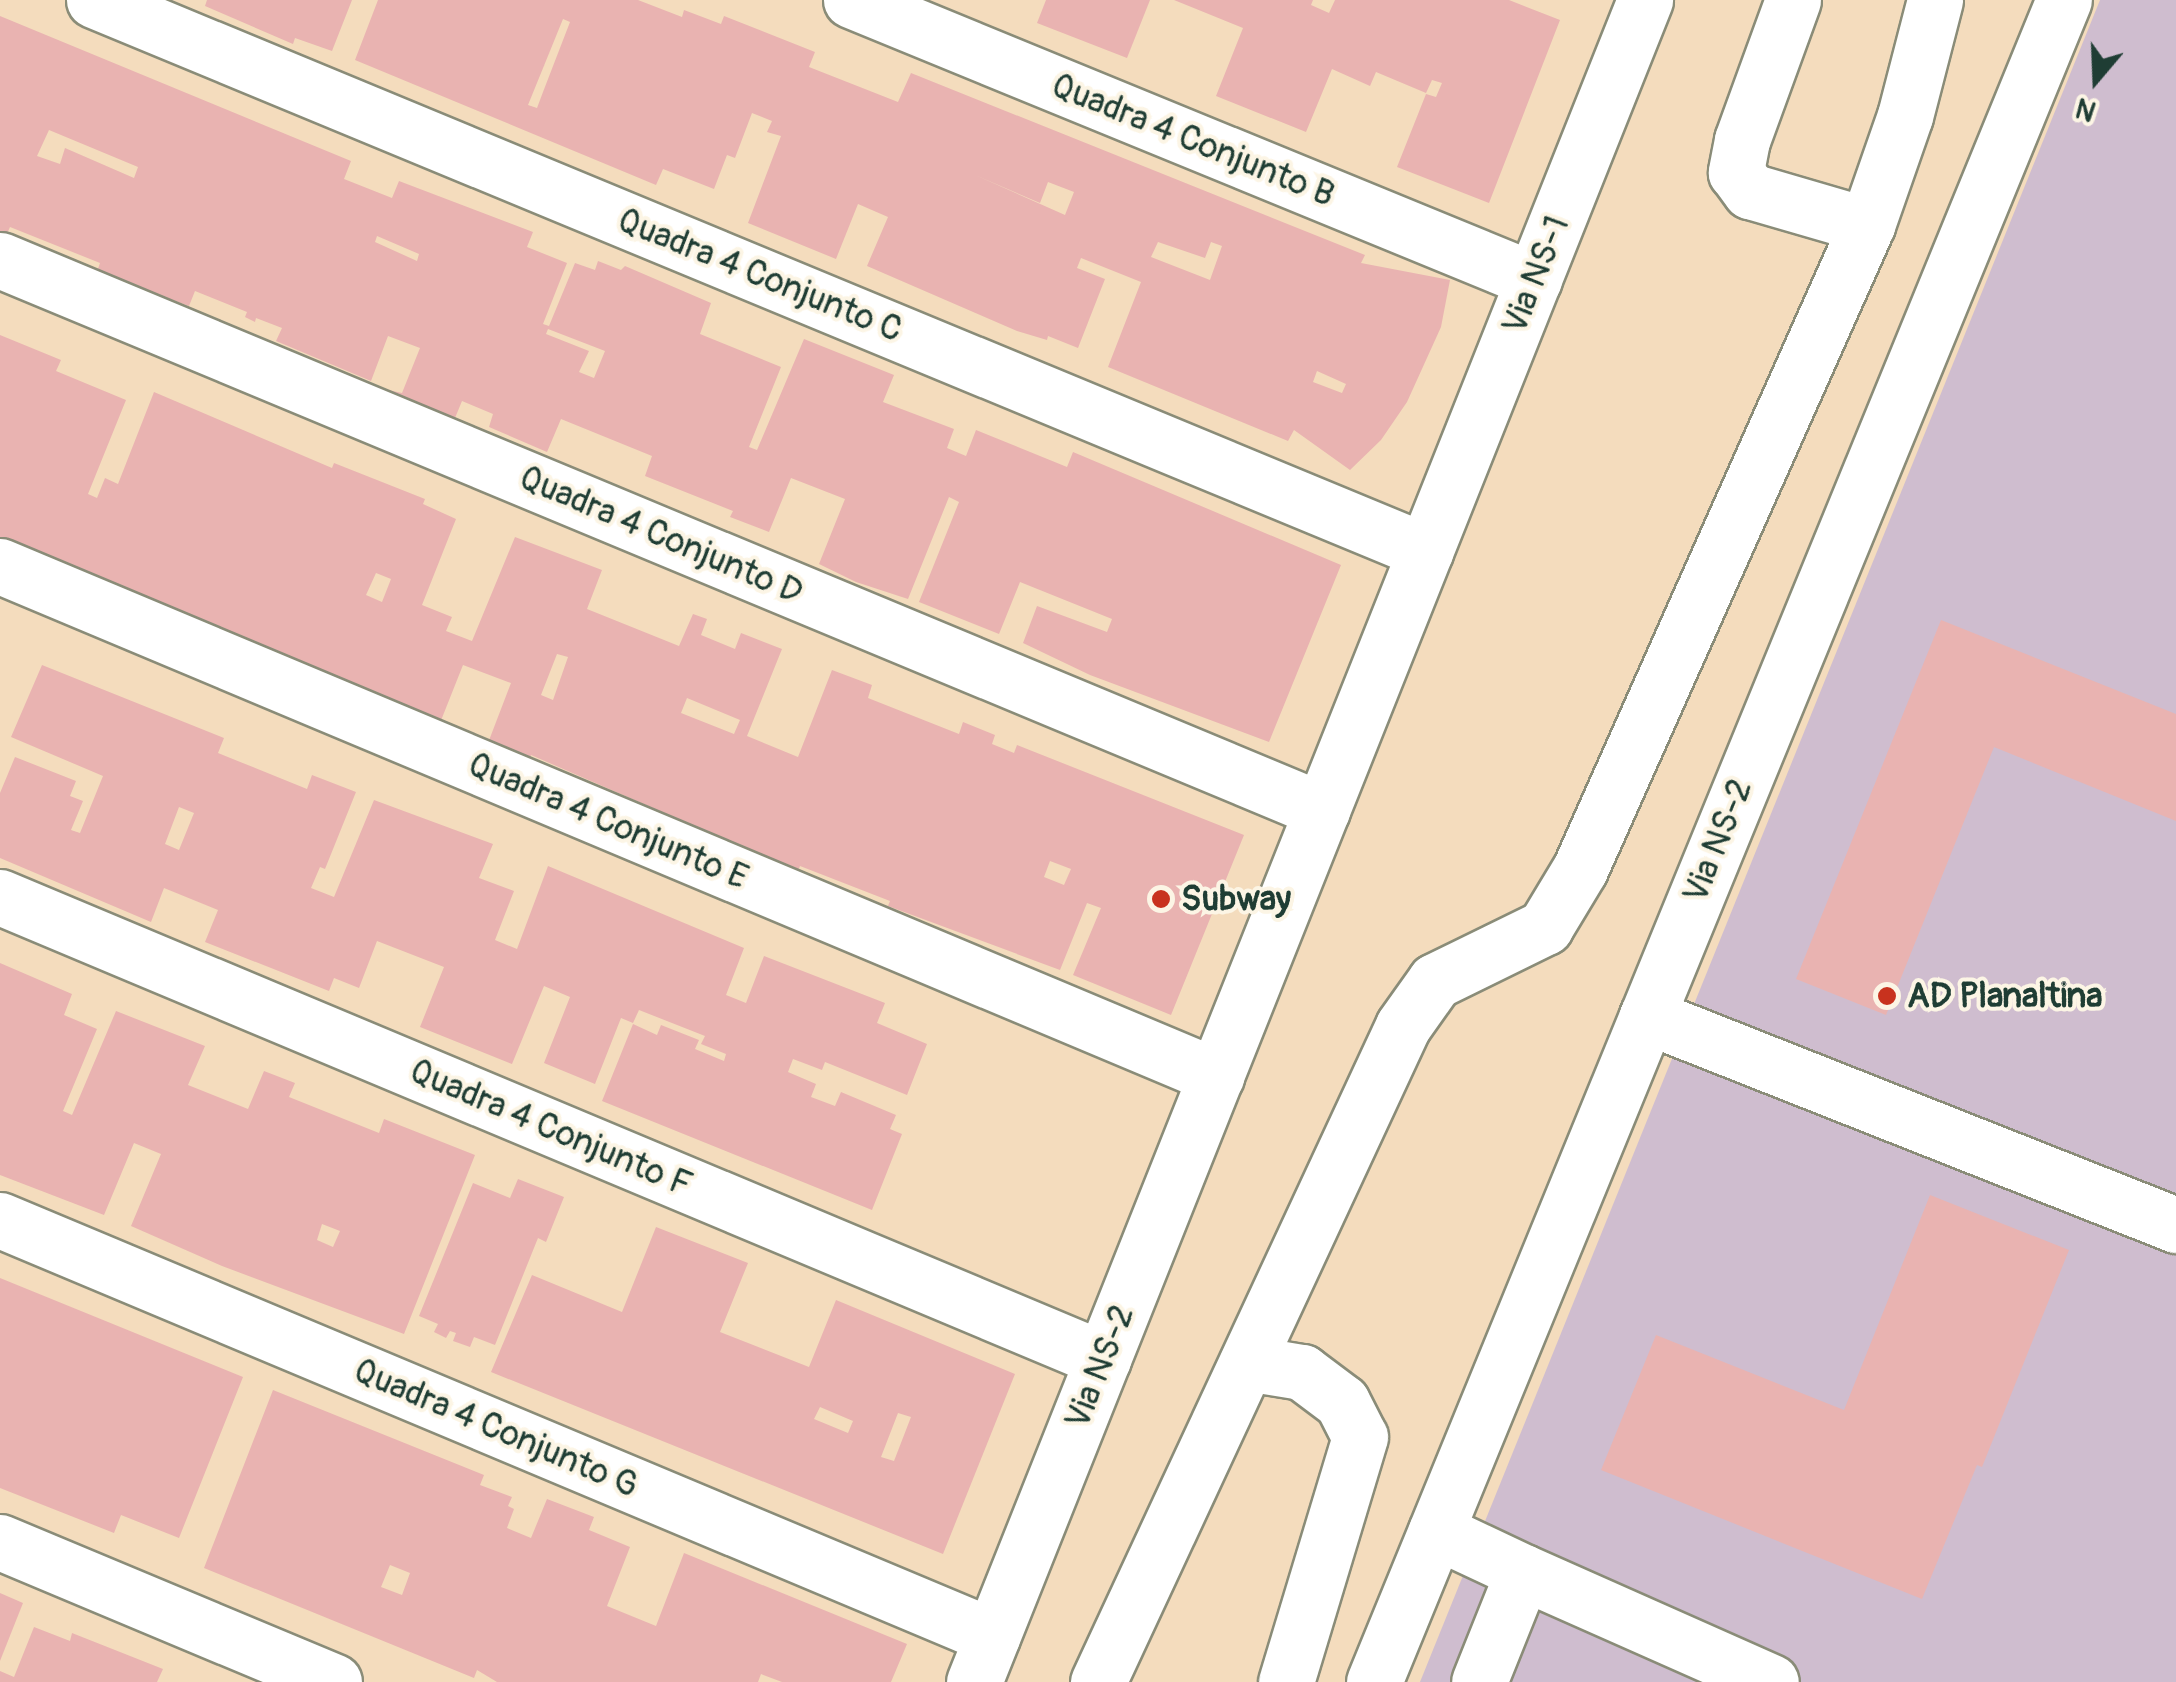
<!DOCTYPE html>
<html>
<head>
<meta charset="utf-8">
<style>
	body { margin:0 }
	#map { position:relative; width:2176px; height:1682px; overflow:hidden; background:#f4dcbd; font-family:Pangolin,sans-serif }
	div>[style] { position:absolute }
	.industrial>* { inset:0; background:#cfbdcf }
	.building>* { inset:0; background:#e9b3b1 }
	.roads { filter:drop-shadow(2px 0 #8a8c78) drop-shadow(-2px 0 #8a8c78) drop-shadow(0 2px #8a8c78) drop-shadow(0 -2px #8a8c78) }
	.minor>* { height:55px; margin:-27.5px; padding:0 27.5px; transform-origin:27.5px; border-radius:27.5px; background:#fff }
	.dots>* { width:28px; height:28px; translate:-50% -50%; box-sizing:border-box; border:5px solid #fcf5e5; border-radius:50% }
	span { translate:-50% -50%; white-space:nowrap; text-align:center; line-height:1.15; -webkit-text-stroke:8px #fcf5e5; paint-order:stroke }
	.street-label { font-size:35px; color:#1f3d34 }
	.poi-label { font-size:35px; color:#1f3d34; font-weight:700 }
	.left { translate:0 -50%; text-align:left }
	.north { position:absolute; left:2046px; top:30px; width:100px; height:100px; -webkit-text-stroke:8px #fcf5e5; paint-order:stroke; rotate:199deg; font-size:28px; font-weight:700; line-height:40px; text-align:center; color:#1f3d34 }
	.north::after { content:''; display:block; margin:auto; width:35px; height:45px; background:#1f3d34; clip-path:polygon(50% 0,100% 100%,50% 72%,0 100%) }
</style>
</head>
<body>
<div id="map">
	<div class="industrial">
		<div style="clip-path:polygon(2100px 0,2176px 0,2176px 1682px,1420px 1682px)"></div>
	</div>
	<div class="building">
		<div style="clip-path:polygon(207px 0,352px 0,332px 51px,295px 38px,293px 44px,205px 6px)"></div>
		<div style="clip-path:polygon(evenodd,378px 0,638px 0,682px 17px,684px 10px,721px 24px,724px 16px,815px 52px,809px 67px,898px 102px,911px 73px,1365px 255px,1361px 263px,1450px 280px,1441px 327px,1407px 402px,1381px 440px,1350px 470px,1294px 430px,1288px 441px,1108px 367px,1141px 282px,1081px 258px,1077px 268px,1105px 279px,1078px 348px,1048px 336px,1047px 340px,1017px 331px,867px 266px,888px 217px,858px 204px,836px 259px,748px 223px,781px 136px,767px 132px,772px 121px,752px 113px,735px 158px,727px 155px,714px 189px,663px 169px,656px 185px,355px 60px,378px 0,563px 19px,570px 22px,543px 92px,537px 108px,528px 105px,563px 19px,378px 0,975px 175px,1040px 203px,1048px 182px,1074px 192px,1065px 215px,975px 175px,378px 0,1158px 242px,1205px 258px,1211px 242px,1222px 246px,1210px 280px,1151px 257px,1158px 242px,378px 0,1317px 371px,1346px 384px,1342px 393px,1313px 382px,1317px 371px)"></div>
		<div style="clip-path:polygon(1046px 0,1150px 0,1127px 58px,1037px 23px)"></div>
		<div style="clip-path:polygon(1174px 0,1313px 0,1311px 5px,1329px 13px,1335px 0,1509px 0,1560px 20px,1489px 203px,1397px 167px,1426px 94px,1436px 97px,1442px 83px,1432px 80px,1426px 93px,1376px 72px,1370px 86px,1332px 69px,1306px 132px,1216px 96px,1243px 28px)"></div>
		<div style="clip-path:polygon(evenodd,0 16px,351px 161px,344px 179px,392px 198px,399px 181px,533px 232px,527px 247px,567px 263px,543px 324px,549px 326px,575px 263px,595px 270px,598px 261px,621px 270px,625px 266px,711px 303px,700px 334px,781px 367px,749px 447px,757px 450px,804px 339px,894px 375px,883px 402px,954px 429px,947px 448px,966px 456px,976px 430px,1067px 467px,1073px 452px,1341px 565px,1269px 742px,1090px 675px,1023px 643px,1037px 606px,1107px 632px,1112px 619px,1020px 582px,999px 634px,919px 602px,959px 502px,949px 497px,908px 599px,856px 582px,819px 564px,845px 499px,791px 478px,769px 532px,730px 517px,733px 511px,645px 476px,652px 456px,561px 419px,547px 452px,489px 427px,493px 414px,462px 401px,455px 418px,379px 388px,402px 393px,420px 348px,388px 336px,371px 381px,276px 341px,282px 328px,256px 318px,255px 322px,245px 317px,247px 312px,195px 291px,189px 306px,97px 272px,100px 263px,10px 227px,6px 236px,0 234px,0 16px,49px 130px,138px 167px,134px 178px,65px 148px,60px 164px,37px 156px,49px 130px,0 16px,377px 236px,419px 254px,417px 261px,375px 242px,377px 236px,0 16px,548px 329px,605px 351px,594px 378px,579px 372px,589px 351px,546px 334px,548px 329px)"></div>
		<div style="clip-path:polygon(evenodd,0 335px,61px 360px,56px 371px,126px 400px,88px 494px,97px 498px,105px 478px,118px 484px,154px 392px,332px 468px,334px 463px,425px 499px,423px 504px,456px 519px,422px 605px,452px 617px,446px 631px,472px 641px,515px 537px,602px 570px,587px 609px,679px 646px,693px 614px,707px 619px,701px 635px,735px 649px,741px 633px,782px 649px,747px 736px,798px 757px,832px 670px,872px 685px,868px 698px,959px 734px,963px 722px,995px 735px,992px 744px,1014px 753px,1017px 745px,1244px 835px,1171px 1015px,1073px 975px,1101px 908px,1087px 903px,1060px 970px,888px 906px,890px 901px,800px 866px,798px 871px,531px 755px,530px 760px,488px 743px,511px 683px,463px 665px,440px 723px,0 547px,0 335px,376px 573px,391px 579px,382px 602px,366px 595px,376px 573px,0 335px,557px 654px,568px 657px,553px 700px,541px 695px,557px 654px,0 335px,687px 698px,740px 720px,734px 734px,681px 713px,687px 698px,0 335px,1050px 861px,1071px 869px,1064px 885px,1044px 877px,1050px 861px)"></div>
		<div style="clip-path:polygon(1941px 620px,2176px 714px,2176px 821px,1994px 747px,1886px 1015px,1796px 979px)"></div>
		<div style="clip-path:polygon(evenodd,42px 665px,224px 738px,218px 753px,307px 789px,312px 775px,356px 792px,325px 869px,320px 867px,311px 888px,334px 897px,374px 800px,493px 844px,479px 878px,514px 891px,495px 940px,517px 949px,548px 866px,744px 948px,726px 995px,746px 1003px,764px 956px,885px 1003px,877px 1023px,927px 1044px,907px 1095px,825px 1062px,822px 1070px,793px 1059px,788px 1072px,816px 1084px,811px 1097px,835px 1106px,841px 1092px,896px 1115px,890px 1129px,902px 1134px,872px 1210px,602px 1101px,633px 1024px,657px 1035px,661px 1025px,699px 1040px,695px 1049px,724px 1061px,726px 1054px,701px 1044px,705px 1036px,639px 1010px,633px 1023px,621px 1018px,595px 1084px,544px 1063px,570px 997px,544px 986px,512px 1064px,420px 1027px,444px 967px,377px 941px,359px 988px,334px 978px,329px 991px,205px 942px,218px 910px,164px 888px,151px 922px,0 858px,0 793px,15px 757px,76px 781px,70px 796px,83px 801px,71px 830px,80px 833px,103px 776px,11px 737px,42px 665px,179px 807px,194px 813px,179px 850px,165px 844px,179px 807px)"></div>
		<div style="clip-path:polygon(evenodd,0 963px,72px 994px,64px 1015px,97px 1029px,63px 1111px,72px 1115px,116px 1011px,205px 1046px,188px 1085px,248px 1109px,264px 1071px,295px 1083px,289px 1097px,379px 1133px,384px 1119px,475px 1155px,404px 1334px,222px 1266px,131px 1226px,161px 1154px,134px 1143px,104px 1215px,0 1175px,0 963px,322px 1224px,340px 1231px,333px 1247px,317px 1240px,322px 1224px)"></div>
		<div style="clip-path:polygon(518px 1179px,564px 1197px,546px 1242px,538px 1238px,495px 1345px,474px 1337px,470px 1347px,453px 1341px,456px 1333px,450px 1331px,446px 1338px,434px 1332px,438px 1324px,419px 1316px,473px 1183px,510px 1198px)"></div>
		<div style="clip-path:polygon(1930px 1195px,2069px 1250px,1982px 1467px,1977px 1465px,1922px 1599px,1601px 1470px,1656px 1335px,1844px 1410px)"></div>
		<div style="clip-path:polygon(evenodd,656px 1227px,748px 1263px,720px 1332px,809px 1367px,836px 1300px,1015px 1374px,943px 1554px,491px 1372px,532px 1275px,622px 1312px,656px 1227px,820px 1407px,853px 1421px,848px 1433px,814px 1419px,820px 1407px,656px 1227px,898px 1413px,911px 1417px,894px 1461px,881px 1457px,898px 1413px)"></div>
		<div style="clip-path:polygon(0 1278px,243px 1377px,179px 1538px,121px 1515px,114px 1533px,0 1488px)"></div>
		<div style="clip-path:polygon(evenodd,273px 1390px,484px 1475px,480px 1485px,512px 1497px,508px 1506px,514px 1509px,507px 1528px,531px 1538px,547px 1499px,594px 1517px,589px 1530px,630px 1547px,607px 1606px,656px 1626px,684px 1553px,907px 1644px,891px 1682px,782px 1682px,761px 1674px,758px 1682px,497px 1682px,477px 1670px,474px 1678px,204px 1568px,273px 1390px,390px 1565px,410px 1573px,402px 1595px,381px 1587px,390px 1565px)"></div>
		<div style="clip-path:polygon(0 1593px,23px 1603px,0 1661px)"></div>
		<div style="clip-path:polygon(34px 1627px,70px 1641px,72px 1633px,163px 1669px,157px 1682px,0 1682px,0 1671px,14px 1677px)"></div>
	</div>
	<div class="roads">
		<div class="minor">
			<div style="left:94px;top:0;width:1441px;rotate:22.49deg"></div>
			<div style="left:851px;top:0;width:738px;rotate:22.29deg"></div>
			<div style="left:1793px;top:0;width:149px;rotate:110deg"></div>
			<div style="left:1742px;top:140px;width:33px;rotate:101deg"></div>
			<div style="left:1736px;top:172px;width:24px;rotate:54deg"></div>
			<div style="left:1750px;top:191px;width:122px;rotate:16.2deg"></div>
			<div style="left:0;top:260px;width:1432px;rotate:22.59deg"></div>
			<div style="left:0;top:566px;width:1319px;rotate:22.75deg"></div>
			<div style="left:0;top:897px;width:1196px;rotate:22.73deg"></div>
			<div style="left:1647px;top:1016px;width:569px;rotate:21.56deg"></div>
			<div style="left:0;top:1220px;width:1076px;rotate:22.75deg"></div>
			<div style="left:1247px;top:1363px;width:56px;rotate:9.3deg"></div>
			<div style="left:1302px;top:1372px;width:50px;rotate:36.9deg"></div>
			<div style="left:1342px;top:1402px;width:39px;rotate:63deg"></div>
			<div style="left:1360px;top:1437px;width:256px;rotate:106.8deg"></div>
			<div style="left:1436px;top:1531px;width:96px;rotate:25.2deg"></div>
			<div style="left:1523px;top:1572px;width:118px;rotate:111.8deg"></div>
			<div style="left:0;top:1542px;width:362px;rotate:22.7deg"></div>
			<div style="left:1523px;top:1572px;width:271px;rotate:23.9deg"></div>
			<div style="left:974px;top:1682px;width:1811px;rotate:-68.25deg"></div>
			<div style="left:1098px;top:1682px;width:723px;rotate:-65.06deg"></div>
			<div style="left:1403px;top:1026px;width:55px;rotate:-54.6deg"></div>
			<div style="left:1435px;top:981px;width:123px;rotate:-26.1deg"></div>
			<div style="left:1545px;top:927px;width:68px;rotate:-58.9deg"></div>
			<div style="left:1580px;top:869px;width:705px;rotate:-65.98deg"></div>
			<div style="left:1867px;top:225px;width:115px;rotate:-70.8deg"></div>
			<div style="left:1905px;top:116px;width:120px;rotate:-75.5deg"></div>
			<div style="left:1374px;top:1682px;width:1818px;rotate:-67.7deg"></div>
		</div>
	</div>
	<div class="dots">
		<div style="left:1161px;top:899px;background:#c8321e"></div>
		<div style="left:1887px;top:996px;background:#c8321e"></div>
	</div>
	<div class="street-label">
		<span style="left:1193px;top:140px;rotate:22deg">Quadra 4 Conjunto B</span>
		<span style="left:760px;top:275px;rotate:22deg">Quadra 4 Conjunto C</span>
		<span style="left:1536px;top:275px;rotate:-68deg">Via NS-1</span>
		<span style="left:661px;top:535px;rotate:23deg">Quadra 4 Conjunto D</span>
		<span style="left:608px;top:821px;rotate:23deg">Quadra 4 Conjunto E</span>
		<span style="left:1718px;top:841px;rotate:-68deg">Via NS-2</span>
		<span style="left:551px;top:1128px;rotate:23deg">Quadra 4 Conjunto F</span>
		<span style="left:1100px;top:1367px;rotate:-68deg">Via NS-2</span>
		<span style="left:496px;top:1428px;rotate:23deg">Quadra 4 Conjunto G</span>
	</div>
	<div class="poi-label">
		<span class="left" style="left:1181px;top:899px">Subway</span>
		<span class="left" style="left:1907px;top:996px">AD Planaltina</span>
	</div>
	<div class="north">N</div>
</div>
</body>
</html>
